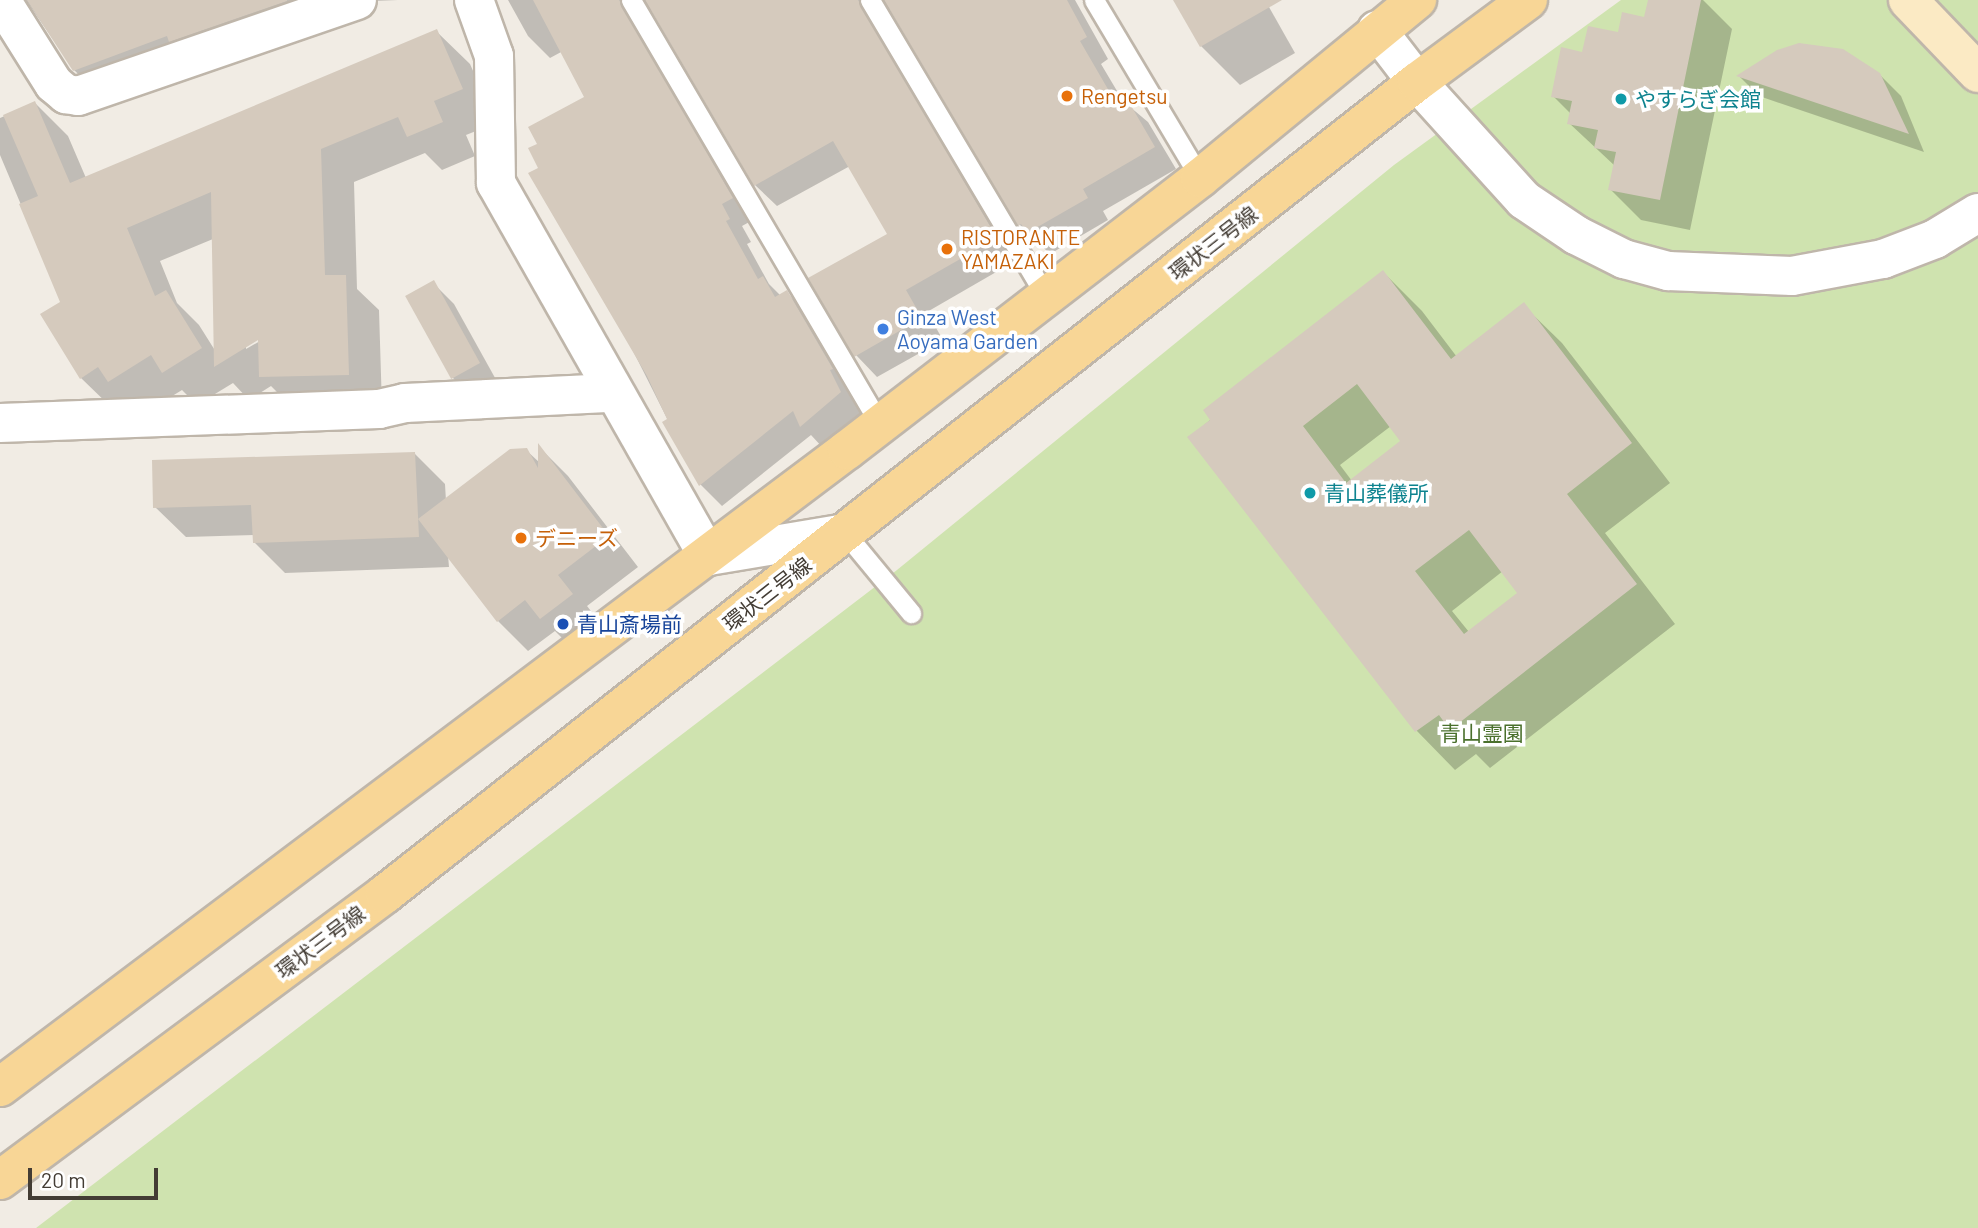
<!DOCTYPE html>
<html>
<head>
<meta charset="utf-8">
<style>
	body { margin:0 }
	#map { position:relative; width:1978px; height:1228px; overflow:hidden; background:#f1ece4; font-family:Barlow,"Noto Sans JP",sans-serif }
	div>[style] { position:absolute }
	.green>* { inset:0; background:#cfe3af }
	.shadow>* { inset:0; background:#0003 }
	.building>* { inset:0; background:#d5cabd; transform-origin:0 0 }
	.roads { filter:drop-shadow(2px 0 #bfb6aa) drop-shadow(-2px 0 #bfb6aa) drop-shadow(0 2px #bfb6aa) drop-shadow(0 -2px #bfb6aa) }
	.service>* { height:19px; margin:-9.5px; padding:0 9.5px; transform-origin:9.5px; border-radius:9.5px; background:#fff }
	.minor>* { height:38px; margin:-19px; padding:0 19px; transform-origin:19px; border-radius:19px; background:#fff }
	.tertiary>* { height:38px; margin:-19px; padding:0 19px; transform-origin:19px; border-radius:19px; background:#fff }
	.secondary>* { height:38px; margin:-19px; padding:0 19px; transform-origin:19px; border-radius:19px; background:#fbeac4 }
	.primary>* { height:38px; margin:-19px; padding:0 19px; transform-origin:19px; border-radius:19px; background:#f8d696 }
	.dots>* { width:19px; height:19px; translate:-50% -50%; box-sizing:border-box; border:4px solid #fff; border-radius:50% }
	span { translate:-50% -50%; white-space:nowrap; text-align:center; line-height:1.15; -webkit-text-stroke:7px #fff; paint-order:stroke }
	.food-label { font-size:21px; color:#c56008 }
	.left { translate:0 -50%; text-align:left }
	.culture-label { font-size:21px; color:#0d838f }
	.street-label { font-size:21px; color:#433c34 }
	.shop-label { font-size:21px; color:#366cbe }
	.transit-label { font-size:21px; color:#164399 }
	.park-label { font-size:21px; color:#4a702c }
	.scale { position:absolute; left:28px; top:1168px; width:130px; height:32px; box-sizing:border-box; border:4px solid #433c34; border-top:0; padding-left:9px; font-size:21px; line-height:24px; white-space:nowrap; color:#433c34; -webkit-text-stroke:5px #fff; paint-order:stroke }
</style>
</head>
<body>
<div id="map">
	<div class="green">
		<div style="clip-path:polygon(1621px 0,1978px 0,1978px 1228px,36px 1228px,897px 570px,1394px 165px)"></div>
	</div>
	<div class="shadow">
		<div style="clip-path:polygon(26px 0,398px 0,373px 1px,97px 92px,74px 70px)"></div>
		<div style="clip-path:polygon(508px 0,1075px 0,1108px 59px,1101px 64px,1123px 101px,1148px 122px,1176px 169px,1103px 211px,1108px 220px,1050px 254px,1019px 224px,892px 9px,885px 11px,1017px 260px,927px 312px,943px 340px,877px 377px,856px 355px,889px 234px,850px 166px,777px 206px,755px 185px,653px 10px,646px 11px,753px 220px,742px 226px,751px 242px,747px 244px,769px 284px,781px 296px,787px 293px,809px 315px,862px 415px,823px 448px,811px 435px,722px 506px,700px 484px,541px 168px,539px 144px,586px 98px,563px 51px,550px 58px,528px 36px)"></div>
		<div style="clip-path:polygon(1175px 0,1265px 0,1295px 53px,1240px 85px,1201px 46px)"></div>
		<div style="clip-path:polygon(1650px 0,1703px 0,1732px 29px,1690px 230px,1641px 220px,1610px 189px,1615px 166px,1569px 123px,1571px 114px,1553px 96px,1584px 54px,1646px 19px)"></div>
		<div style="clip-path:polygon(evenodd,436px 31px,470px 64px,496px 123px,466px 135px,475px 156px,442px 170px,425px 153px,354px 182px,357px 289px,379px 310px,382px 407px,295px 410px,271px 386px,249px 400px,233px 383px,197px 405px,182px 390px,143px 414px,115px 411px,81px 378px,62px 302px,0 155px,0 118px,35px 103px,68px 136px,86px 178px,436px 31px,213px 239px,216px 352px,199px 325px,177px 303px,160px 261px,213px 239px,436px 31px,265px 334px,267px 337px,246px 349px,246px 345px,265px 334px)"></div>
		<div style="clip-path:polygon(1879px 74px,1901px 96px,1924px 152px,1759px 96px,1739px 76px)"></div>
		<div style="clip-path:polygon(evenodd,1383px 272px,1422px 311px,1457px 357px,1523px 305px,1562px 343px,1670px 483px,1605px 533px,1675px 624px,1490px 768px,1476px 754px,1455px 770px,1417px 731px,1189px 438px,1383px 272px,1391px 426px,1402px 441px,1352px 481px,1340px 465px,1391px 426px,1383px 272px,1503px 571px,1520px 593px,1469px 632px,1452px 611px,1503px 571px)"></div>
		<div style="clip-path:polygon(433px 283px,454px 304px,499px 385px,474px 399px,453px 378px)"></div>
		<div style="clip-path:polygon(539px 447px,568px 476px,638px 567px,587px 606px,602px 625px,572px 648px,555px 631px,528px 651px,498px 621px,448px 555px,449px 567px,285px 573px,254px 542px,254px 535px,186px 537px,155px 507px,415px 454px,445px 484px,446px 501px,526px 450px,540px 463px)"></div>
	</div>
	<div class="building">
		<div style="clip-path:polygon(27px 0,287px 0,287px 1px,169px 42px,167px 36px,73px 71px)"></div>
		<div style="clip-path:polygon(533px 0,619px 0,733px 198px,722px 204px,730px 219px,726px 221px,758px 279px,763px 276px,775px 297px,787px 290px,833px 369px,830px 370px,841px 392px,800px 427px,793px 411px,699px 486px,662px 422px,667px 419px,647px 376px,528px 173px,538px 168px,528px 148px,537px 144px,528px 127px,584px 97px)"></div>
		<div style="clip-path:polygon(645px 0,858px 0,997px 238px,906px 290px,922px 318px,854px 357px,808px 278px,887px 234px,833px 141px,754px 186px)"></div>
		<div style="clip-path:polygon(884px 0,1067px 0,1087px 37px,1080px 41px,1116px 103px,1126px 97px,1155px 147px,1083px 189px,1088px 198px,1027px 233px,1021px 224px,1018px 226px)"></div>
		<div style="clip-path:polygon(1173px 0,1282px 0,1200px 47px)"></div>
		<div style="clip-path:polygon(1648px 0,1701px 0,1660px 200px,1608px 190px,1616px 152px,1594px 148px,1598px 130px,1567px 124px,1572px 101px,1551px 97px,1561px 47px,1582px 52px,1588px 26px,1618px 32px,1622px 12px,1644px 17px)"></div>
		<div style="clip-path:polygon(437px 29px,463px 89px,434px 101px,443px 122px,407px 137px,398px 117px,321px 149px,325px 275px,346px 275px,349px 375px,259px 377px,258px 340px,214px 367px,211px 192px,127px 228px,155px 296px,166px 290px,202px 348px,162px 373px,151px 355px,108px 382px,98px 367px,80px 379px,40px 314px,60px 302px,19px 204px,38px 196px,3px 115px,35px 101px,70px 183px)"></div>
		<div style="clip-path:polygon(1799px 43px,1843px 49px,1880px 73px,1909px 134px,1736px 76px,1777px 50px)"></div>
		<div style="clip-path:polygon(evenodd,1383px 270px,1451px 359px,1524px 302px,1632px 443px,1567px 494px,1637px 584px,1450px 730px,1439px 715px,1415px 732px,1187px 437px,1210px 420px,1203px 410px,1383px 270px,1357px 384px,1400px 441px,1346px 483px,1303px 426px,1357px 384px,1383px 270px,1469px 530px,1517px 593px,1464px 634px,1415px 571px,1469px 530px)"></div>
		<div style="left:434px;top:280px;width:95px;height:33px;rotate:61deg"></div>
		<div style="clip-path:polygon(538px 443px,609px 536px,558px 575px,573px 594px,540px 619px,525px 600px,497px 622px,418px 519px,510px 449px,527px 448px,538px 468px)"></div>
		<div style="clip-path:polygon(415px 452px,419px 537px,253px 543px,251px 505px,153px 508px,152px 460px)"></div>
	</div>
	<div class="roads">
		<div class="service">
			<div style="left:631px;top:0;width:493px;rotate:59.6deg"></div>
			<div style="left:870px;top:0;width:345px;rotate:59.3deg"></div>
			<div style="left:1094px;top:0;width:207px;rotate:59.2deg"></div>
			<div style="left:845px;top:533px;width:104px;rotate:50.5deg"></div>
		</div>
		<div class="minor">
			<div style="left:1px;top:0;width:99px;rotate:57.8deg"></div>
			<div style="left:54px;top:84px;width:16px;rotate:40deg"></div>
			<div style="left:66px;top:94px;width:12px;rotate:9deg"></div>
			<div style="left:78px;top:96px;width:295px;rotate:-19deg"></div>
			<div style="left:474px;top:0;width:59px;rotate:70.3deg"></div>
			<div style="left:494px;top:56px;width:127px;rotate:89.1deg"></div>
			<div style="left:496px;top:183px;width:429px;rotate:60.4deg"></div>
			<div style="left:708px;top:556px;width:139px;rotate:-9.5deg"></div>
			<div style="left:0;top:423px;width:379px;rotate:-2.1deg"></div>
			<div style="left:379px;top:409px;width:27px;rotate:-13deg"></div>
			<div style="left:405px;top:403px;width:207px;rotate:-2.8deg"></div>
		</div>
		<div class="tertiary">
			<div style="left:1377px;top:30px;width:66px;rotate:52.4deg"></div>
			<div style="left:1417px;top:82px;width:159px;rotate:47.8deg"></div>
			<div style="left:1524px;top:200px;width:63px;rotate:33.9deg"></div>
			<div style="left:1576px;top:235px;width:54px;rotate:26.6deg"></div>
			<div style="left:1624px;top:259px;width:46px;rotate:15.3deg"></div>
			<div style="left:1668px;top:271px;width:124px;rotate:2.3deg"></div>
			<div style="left:1792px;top:276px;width:93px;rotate:-10.6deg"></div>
			<div style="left:1883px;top:259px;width:56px;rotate:-21deg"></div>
			<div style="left:1935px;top:239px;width:50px;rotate:-31.2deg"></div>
		</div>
		<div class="secondary">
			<div style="left:1908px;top:0;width:101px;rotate:46.2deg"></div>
		</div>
		<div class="primary">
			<div style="left:0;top:1087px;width:1060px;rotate:-36.95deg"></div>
			<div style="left:847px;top:450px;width:446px;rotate:-37.6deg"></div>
			<div style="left:1200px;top:178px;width:281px;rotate:-39.4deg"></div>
			<div style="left:0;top:1180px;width:480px;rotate:-36.6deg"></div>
			<div style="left:385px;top:894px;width:1313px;rotate:-38.2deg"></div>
			<div style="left:1417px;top:82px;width:138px;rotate:-36.5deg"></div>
		</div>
	</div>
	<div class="dots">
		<div style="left:1067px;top:96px;background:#e8710a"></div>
		<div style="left:1621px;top:99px;background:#0f9aa8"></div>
		<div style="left:947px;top:249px;background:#e8710a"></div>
		<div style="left:883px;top:329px;background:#3f7fe0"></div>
		<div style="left:1310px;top:493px;background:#0f9aa8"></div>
		<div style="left:521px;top:538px;background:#e8710a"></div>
		<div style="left:563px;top:624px;background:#1a4fb4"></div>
	</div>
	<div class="food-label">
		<span class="left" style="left:1081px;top:96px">Rengetsu</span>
		<span class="left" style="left:961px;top:249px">RISTORANTE<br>YAMAZAKI</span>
		<span class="left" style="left:535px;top:538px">デニーズ</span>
	</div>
	<div class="culture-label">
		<span class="left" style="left:1635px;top:99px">やすらぎ会館</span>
		<span class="left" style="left:1324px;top:493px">青山葬儀所</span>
	</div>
	<div class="street-label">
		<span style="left:1213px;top:243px;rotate:-38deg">環状三号線</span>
		<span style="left:767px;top:594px;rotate:-38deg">環状三号線</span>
		<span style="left:320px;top:942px;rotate:-37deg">環状三号線</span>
	</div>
	<div class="shop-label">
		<span class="left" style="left:897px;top:329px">Ginza West<br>Aoyama Garden</span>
	</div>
	<div class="transit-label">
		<span class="left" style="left:577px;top:624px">青山斎場前</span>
	</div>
	<div class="park-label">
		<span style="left:1482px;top:733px">青山霊園</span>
	</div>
	<div class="scale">20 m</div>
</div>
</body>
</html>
